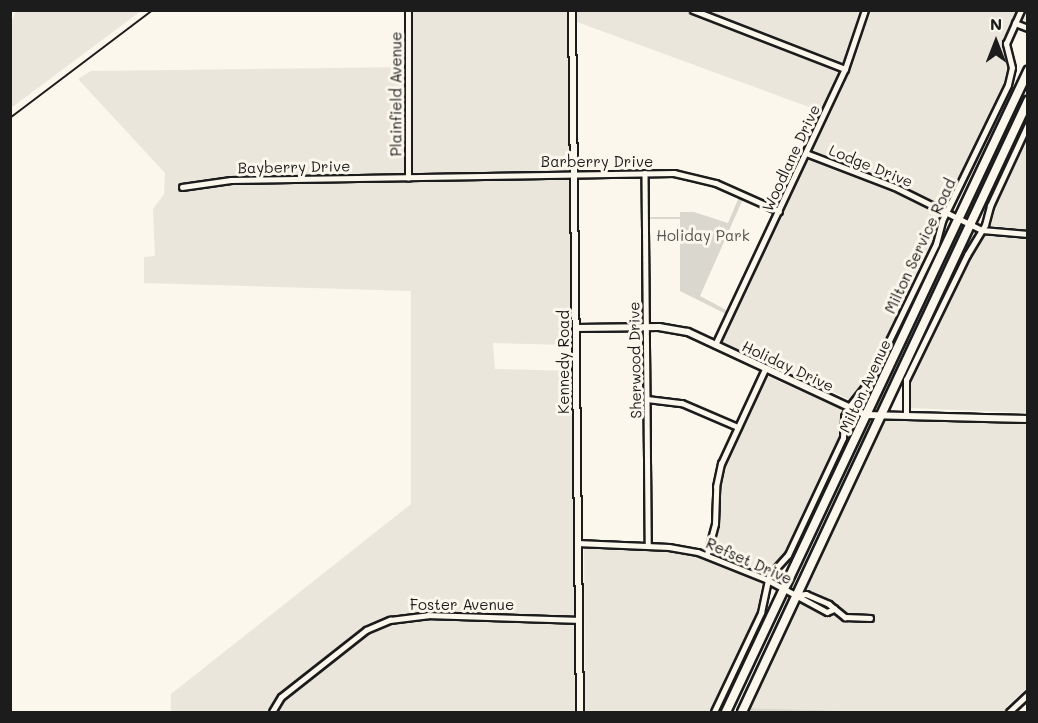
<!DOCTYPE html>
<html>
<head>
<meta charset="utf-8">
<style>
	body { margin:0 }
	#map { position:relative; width:1038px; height:723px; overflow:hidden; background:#fbf7ec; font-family:Mali,sans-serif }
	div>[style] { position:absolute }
	.built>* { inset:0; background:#eae6dc }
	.green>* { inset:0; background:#dad7ce }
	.roads { filter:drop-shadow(2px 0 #1c1c1c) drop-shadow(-2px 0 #1c1c1c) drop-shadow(0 2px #1c1c1c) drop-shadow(0 -2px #1c1c1c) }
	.minor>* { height:4.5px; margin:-2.25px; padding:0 2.25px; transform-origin:2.25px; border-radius:2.25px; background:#fbf7ec }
	.tertiary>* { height:6px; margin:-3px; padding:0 3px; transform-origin:3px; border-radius:3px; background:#fbf7ec }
	.primary>* { height:8px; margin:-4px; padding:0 4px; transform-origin:4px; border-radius:4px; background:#fbf7ec }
	.rail>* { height:1.5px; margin:-0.75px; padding:0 0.75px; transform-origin:0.75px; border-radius:0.75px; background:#1c1c1c }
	span { translate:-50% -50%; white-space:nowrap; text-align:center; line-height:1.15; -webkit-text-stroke:6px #fbf7ec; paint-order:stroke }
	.street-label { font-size:15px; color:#1c1c1c }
	.park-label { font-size:15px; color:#555451 }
	.frame { position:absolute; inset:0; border:12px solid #1c1c1c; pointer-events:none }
	.north { position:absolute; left:966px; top:12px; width:60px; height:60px; -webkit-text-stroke:4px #fbf7ec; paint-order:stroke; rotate:0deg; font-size:16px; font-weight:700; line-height:24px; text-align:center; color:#1c1c1c }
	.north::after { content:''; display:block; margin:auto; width:21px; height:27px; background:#1c1c1c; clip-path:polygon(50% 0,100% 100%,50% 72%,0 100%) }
</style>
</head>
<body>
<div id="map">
	<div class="built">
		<div style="clip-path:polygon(16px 11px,16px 10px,141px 11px,11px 108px,11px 23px)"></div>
		<div style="clip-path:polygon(410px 11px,568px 11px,571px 345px,493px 343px,495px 369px,572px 371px,575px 712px,171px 712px,171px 694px,411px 504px,411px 291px,144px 283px,144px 257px,155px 256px,153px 209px,164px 194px,165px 173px,78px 79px,91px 71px,410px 67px)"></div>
		<div style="clip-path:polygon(577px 11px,862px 11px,838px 75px,845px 79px,871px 11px,1027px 11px,1027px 24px,1015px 18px,1005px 40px,1003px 51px,1009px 70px,1008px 78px,957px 187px,944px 203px,923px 197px,920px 204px,939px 214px,933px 239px,865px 383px,850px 400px,722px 342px,806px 161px,809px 159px,860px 178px,863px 170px,813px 151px,828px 114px,577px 22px)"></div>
		<div style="clip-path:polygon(1027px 131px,1027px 413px,910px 408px,908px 386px,969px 255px,982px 237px,991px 208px)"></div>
		<div style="clip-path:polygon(767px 376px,841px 409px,840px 435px,785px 554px,765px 573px,761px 585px,758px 611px,711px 712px,585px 712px,584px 548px,668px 551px,710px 559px,718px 527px,722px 475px)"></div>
		<div style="clip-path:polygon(888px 418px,1027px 423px,1027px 688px,1007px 706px,1004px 712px,886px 712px,747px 708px,882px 421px)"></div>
	</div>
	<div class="green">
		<div style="clip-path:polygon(739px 197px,743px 199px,700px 296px,728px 311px,726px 314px,680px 291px,680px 219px,650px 219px,650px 217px,680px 217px,680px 212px,694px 212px,728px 223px)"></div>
		<div style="clip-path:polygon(747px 708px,886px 712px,745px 712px)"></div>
	</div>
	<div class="roads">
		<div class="minor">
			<div style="left:693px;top:10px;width:163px;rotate:21.2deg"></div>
			<div style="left:1015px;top:23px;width:14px;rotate:21deg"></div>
			<div style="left:806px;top:153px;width:95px;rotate:20.9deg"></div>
			<div style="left:895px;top:187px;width:97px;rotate:26.3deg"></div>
			<div style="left:982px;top:230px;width:46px;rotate:5deg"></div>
			<div style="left:645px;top:173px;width:373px;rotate:89.5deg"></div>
			<div style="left:408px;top:178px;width:168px;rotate:-90deg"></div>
			<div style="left:182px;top:187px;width:49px;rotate:-8.1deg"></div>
			<div style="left:231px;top:180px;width:443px;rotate:-0.9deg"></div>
			<div style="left:674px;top:173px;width:43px;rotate:13.4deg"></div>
			<div style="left:716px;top:183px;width:69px;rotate:24deg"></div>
			<div style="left:715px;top:345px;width:305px;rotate:-64.8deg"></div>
			<div style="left:845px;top:69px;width:62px;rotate:-71.3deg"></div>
			<div style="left:647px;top:399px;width:35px;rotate:7deg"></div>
			<div style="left:682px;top:403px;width:61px;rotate:23.2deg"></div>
			<div style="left:906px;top:415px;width:35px;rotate:-90deg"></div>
			<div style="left:906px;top:380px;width:139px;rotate:-64deg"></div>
			<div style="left:967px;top:255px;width:35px;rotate:-59deg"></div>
			<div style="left:985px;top:225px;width:20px;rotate:-75deg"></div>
			<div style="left:990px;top:206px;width:90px;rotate:-65.1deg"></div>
			<div style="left:577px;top:543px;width:92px;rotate:2.5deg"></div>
			<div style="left:669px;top:547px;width:29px;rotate:10deg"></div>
			<div style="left:698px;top:552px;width:75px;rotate:21.8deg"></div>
			<div style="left:768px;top:580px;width:67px;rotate:28.5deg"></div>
			<div style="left:827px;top:612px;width:8px;rotate:-23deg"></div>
			<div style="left:707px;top:554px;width:31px;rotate:-75deg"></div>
			<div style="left:715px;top:524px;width:37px;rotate:-88deg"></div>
			<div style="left:716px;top:487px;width:24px;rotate:-78deg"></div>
			<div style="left:721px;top:464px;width:105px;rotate:-65.1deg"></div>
			<div style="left:796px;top:595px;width:10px;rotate:-6deg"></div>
			<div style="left:806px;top:594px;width:25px;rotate:23deg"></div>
			<div style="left:829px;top:604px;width:21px;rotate:39deg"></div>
			<div style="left:845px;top:617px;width:25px;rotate:2deg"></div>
			<div style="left:272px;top:712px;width:17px;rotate:-59deg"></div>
			<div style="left:281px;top:697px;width:108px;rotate:-38.2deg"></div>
			<div style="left:366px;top:630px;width:26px;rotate:-23deg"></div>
			<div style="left:390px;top:620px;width:38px;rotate:-7deg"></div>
			<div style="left:428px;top:615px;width:151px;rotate:1.9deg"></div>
			<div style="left:714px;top:712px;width:110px;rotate:-64.6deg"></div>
			<div style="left:761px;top:613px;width:38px;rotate:-78deg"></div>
			<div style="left:769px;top:576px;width:28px;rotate:-48deg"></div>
			<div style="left:788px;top:555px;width:129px;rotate:-64.8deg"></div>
			<div style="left:843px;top:438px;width:21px;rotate:-87deg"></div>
			<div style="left:844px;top:417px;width:11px;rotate:-63deg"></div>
			<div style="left:849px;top:407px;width:34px;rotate:-52deg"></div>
			<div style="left:870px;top:380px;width:151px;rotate:-64.1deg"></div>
			<div style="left:936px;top:244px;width:24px;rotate:-75deg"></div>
			<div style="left:942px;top:221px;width:151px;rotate:-64.1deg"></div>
			<div style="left:1008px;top:85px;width:17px;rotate:-77deg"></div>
			<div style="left:1012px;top:68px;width:25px;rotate:-104deg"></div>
			<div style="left:1006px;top:44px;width:37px;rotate:-66deg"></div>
			<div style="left:1009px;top:712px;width:26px;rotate:-43deg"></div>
		</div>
		<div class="tertiary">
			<div style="left:572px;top:10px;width:702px;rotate:89.35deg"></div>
			<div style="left:576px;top:328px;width:83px;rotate:-0.7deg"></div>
			<div style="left:659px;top:327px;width:29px;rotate:10deg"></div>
			<div style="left:688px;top:332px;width:196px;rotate:25deg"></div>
			<div style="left:866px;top:415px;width:162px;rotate:1.4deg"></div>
		</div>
		<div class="primary">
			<div style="left:726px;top:712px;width:709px;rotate:-64.77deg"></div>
			<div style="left:742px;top:712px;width:675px;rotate:-64.92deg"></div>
		</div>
	</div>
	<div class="rail">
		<div style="left:10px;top:118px;width:179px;rotate:-37.1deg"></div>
	</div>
	<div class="street-label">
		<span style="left:396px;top:94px;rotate:-90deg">Plainfield Avenue</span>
		<span style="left:791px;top:158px;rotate:-65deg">Woodlane Drive</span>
		<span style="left:597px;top:162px">Barberry Drive</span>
		<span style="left:871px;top:166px;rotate:22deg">Lodge Drive</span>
		<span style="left:294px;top:167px;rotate:-1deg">Bayberry Drive</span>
		<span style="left:920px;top:246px;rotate:-65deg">Milton Service Road</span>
		<span style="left:635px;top:360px;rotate:-91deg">Sherwood Drive</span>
		<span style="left:564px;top:362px;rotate:-90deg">Kennedy Road</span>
		<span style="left:788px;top:366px;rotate:25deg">Holiday Drive</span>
		<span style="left:865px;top:386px;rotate:-65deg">Milton Avenue</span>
		<span style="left:749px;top:561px;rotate:24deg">Refset Drive</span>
		<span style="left:462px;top:605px">Foster Avenue</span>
	</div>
	<div class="park-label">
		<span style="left:703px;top:236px">Holiday Park</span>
	</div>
	<div class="frame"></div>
	<div class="north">N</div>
</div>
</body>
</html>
